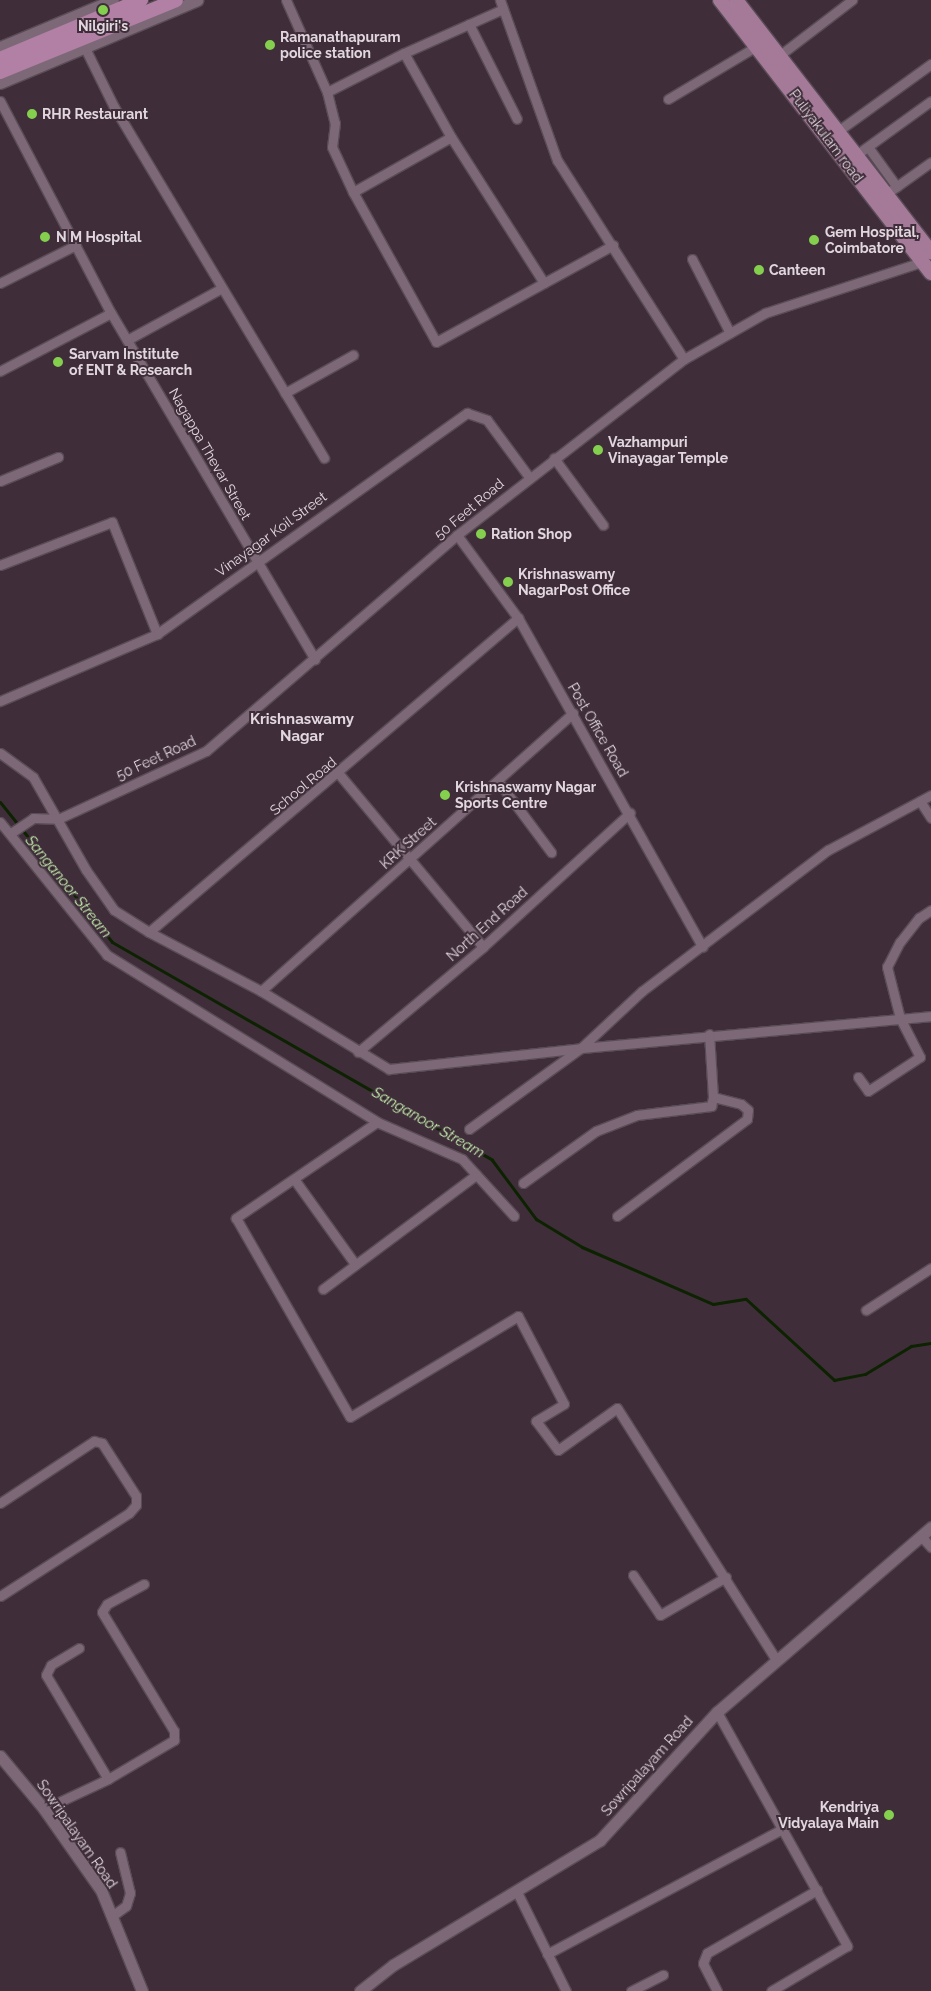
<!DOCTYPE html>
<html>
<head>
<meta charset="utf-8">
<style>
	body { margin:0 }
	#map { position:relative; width:931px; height:1991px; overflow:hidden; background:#3f2e3a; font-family:Raleway,sans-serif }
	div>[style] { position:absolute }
	.stream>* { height:3px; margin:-1.5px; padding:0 1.5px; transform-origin:1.5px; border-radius:1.5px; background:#0d2200 }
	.roads { filter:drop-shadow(1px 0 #5a4c56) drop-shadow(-1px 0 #5a4c56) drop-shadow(0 1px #5a4c56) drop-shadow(0 -1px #5a4c56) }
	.minor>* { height:9px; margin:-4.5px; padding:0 4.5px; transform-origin:4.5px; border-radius:4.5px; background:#7c6876 }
	.tertiary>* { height:11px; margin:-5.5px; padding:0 5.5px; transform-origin:5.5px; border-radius:5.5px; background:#7c6876 }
	.primary>* { height:14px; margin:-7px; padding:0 7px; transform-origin:7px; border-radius:7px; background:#a57a99 }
	.trunk>* { height:14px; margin:-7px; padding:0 7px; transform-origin:7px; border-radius:7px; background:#b280a5 }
	.dots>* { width:14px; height:14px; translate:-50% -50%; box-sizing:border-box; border:2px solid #3f2e3a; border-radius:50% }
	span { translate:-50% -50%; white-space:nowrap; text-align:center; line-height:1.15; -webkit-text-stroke:4px #3f2e3a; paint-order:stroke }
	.poi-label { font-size:14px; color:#e2d7df; font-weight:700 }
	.left { translate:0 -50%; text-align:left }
	.right { translate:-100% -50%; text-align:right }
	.street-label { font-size:14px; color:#e2d7df }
	.neighbourhood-label { font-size:15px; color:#e2d7df; font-weight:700 }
	.water-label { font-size:15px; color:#c6efae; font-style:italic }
</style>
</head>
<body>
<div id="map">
	<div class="stream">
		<div style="left:0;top:802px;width:179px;rotate:51.3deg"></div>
		<div style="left:112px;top:942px;width:438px;rotate:29.8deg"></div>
		<div style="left:492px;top:1160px;width:74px;rotate:53.3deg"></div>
		<div style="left:536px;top:1219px;width:54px;rotate:31.3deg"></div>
		<div style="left:582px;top:1247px;width:143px;rotate:23.5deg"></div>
		<div style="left:713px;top:1304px;width:33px;rotate:-9deg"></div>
		<div style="left:746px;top:1299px;width:120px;rotate:42.6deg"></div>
		<div style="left:834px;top:1380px;width:32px;rotate:-11deg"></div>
		<div style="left:865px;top:1374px;width:54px;rotate:-31.3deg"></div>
		<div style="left:911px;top:1346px;width:20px;rotate:-9deg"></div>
	</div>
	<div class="roads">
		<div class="minor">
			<div style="left:286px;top:0;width:101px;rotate:66deg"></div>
			<div style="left:327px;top:92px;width:32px;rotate:76deg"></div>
			<div style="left:335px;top:123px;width:24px;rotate:97deg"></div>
			<div style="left:332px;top:147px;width:50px;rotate:65deg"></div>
			<div style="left:353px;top:192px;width:171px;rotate:61deg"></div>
			<div style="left:436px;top:342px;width:202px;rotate:-28.7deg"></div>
			<div style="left:500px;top:0;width:170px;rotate:70.4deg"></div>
			<div style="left:557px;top:160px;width:236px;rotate:57.5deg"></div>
			<div style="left:503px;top:9px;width:108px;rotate:156deg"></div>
			<div style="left:404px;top:53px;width:96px;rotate:60.8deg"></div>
			<div style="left:451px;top:137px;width:173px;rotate:57.5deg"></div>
			<div style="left:469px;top:24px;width:106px;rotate:63.2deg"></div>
			<div style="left:84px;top:46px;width:68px;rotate:63.8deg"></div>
			<div style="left:114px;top:107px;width:409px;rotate:59.1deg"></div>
			<div style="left:780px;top:55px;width:91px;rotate:-37.4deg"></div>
			<div style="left:327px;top:92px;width:86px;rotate:-26.9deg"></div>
			<div style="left:668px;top:99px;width:104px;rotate:-30.8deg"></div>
			<div style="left:0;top:101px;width:239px;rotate:62.4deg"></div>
			<div style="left:111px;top:313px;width:402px;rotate:59.5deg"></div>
			<div style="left:838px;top:131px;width:115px;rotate:-35.8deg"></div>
			<div style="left:868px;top:147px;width:49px;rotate:54.1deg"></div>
			<div style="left:856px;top:155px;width:92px;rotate:-35.8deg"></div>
			<div style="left:353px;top:192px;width:112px;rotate:-29.3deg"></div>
			<div style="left:886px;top:194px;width:55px;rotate:-35.4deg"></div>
			<div style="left:692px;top:259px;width:83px;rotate:62.8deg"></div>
			<div style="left:0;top:283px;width:85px;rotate:-26.6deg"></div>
			<div style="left:127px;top:340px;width:106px;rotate:-28.7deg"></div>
			<div style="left:0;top:371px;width:125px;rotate:-27.6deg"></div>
			<div style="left:285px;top:393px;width:78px;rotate:-29.2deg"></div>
			<div style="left:554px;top:458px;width:83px;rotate:53.8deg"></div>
			<div style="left:0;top:481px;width:63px;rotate:-22.5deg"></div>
			<div style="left:457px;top:535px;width:103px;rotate:53.7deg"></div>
			<div style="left:518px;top:618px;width:377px;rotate:60.7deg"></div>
			<div style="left:0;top:565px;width:120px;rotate:-21deg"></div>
			<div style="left:112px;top:522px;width:121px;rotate:68.1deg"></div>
			<div style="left:0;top:701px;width:171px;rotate:-23.1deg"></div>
			<div style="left:157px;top:634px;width:381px;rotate:-35.5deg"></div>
			<div style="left:467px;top:413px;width:21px;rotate:19deg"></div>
			<div style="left:487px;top:420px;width:71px;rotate:53.6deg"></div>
			<div style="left:0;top:753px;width:41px;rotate:36deg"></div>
			<div style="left:33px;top:777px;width:107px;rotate:60.3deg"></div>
			<div style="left:86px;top:870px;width:49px;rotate:55deg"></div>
			<div style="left:114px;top:910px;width:41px;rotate:32.2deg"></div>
			<div style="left:149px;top:932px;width:127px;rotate:27.8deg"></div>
			<div style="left:261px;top:991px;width:150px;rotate:31.4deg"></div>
			<div style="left:389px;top:1069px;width:193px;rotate:-6.2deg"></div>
			<div style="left:581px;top:1048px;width:83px;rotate:-43.1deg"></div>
			<div style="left:642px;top:991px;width:233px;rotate:-37.2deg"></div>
			<div style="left:828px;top:850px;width:117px;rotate:-28.1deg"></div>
			<div style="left:339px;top:774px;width:225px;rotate:50.2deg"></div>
			<div style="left:498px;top:781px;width:89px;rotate:53.3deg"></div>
			<div style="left:920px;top:801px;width:20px;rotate:57deg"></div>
			<div style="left:0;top:822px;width:171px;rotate:51.2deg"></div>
			<div style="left:107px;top:955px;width:317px;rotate:31.7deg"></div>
			<div style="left:377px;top:1122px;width:93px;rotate:23.5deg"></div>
			<div style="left:462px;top:1159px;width:77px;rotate:47.6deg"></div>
			<div style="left:11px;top:833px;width:27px;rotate:-34deg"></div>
			<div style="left:33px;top:818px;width:25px;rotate:2deg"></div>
			<div style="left:58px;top:819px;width:163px;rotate:-24.7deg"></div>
			<div style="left:206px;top:751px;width:331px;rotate:-40.7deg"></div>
			<div style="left:457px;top:535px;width:287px;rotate:-37.8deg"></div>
			<div style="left:684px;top:359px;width:93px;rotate:-29.6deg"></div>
			<div style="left:765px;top:313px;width:168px;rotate:-18deg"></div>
			<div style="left:149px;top:932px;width:485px;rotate:-40.4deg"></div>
			<div style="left:261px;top:991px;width:418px;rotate:-41.7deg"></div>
			<div style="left:358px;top:1052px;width:163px;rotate:-40deg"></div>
			<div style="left:483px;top:947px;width:199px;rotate:-42.4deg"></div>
			<div style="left:858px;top:1077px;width:17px;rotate:54deg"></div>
			<div style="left:868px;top:1091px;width:62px;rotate:-33.2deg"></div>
			<div style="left:920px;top:1057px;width:44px;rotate:-117.1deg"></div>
			<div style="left:900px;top:1018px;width:53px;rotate:-104.3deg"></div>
			<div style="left:887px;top:967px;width:28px;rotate:-63deg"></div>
			<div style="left:900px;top:942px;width:31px;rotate:-52deg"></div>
			<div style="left:919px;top:918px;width:14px;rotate:-34deg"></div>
			<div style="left:377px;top:1122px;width:171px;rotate:145.8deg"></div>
			<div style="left:236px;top:1218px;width:229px;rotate:60.2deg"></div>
			<div style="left:350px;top:1417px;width:196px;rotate:-31deg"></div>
			<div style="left:518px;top:1316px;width:99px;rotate:62.4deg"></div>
			<div style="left:564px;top:1404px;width:33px;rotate:149deg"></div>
			<div style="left:536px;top:1421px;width:36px;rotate:53deg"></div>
			<div style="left:558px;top:1450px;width:72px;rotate:-35.4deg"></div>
			<div style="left:617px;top:1408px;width:299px;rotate:57.7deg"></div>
			<div style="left:469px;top:1129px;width:138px;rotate:-35.9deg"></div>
			<div style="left:581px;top:1048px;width:351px;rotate:-5.2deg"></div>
			<div style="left:294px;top:1179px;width:105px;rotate:54.3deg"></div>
			<div style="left:523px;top:1183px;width:90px;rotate:-35.5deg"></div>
			<div style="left:596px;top:1131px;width:44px;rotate:-21.3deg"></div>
			<div style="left:637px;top:1115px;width:75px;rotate:-6.9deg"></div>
			<div style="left:711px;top:1106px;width:9px;rotate:-77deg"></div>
			<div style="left:713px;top:1097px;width:63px;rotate:-93.6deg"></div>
			<div style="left:617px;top:1216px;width:162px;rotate:-36.7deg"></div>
			<div style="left:747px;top:1119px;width:9px;rotate:-84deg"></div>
			<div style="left:748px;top:1110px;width:9px;rotate:-139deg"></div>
			<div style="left:741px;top:1104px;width:29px;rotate:-166deg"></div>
			<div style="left:323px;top:1289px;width:191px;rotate:-36.7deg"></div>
			<div style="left:866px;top:1310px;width:77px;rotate:-32.9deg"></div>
			<div style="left:0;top:1503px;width:113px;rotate:-33.4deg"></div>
			<div style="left:94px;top:1441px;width:8px;rotate:14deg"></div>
			<div style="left:102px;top:1443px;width:63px;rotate:57.3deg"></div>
			<div style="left:136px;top:1496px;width:9px;rotate:90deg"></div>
			<div style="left:136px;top:1505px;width:11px;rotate:131deg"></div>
			<div style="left:129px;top:1513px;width:153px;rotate:147.2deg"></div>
			<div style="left:921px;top:1536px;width:15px;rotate:48deg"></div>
			<div style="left:633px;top:1575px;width:48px;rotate:56deg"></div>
			<div style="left:660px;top:1615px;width:76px;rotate:-29.9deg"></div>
			<div style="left:79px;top:1648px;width:33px;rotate:149deg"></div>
			<div style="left:51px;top:1665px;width:11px;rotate:117deg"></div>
			<div style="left:46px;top:1675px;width:121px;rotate:59.2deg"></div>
			<div style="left:717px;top:1712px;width:268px;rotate:60.9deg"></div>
			<div style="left:847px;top:1946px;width:88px;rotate:149.4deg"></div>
			<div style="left:44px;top:1809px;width:71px;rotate:-25.1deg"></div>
			<div style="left:108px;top:1779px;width:77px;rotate:-30.6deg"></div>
			<div style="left:174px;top:1740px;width:9px;rotate:-90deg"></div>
			<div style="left:174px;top:1731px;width:139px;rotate:-121.2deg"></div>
			<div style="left:102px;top:1612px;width:9px;rotate:-58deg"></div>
			<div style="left:107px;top:1604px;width:42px;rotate:-28.4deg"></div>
			<div style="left:516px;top:1890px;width:113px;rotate:63.7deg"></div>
			<div style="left:112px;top:1916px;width:17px;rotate:-36deg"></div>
			<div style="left:126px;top:1906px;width:14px;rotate:-73deg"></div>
			<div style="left:130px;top:1893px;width:42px;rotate:-103.7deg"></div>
			<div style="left:547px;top:1954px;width:268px;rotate:-28deg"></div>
			<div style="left:631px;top:1991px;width:36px;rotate:-27deg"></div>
			<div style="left:717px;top:1991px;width:31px;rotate:-117deg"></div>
			<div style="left:703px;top:1963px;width:11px;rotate:-68deg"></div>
			<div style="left:707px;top:1953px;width:127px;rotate:-29.8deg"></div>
		</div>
		<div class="tertiary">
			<div style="left:0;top:47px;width:122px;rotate:-22.6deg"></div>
			<div style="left:0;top:83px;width:214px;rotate:-22.8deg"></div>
			<div style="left:0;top:1756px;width:69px;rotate:50.3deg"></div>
			<div style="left:44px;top:1809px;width:99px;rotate:54.9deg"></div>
			<div style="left:101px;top:1890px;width:109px;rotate:67.9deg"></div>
			<div style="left:360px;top:1991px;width:42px;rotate:-38.2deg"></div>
			<div style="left:393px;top:1965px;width:242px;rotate:-31.1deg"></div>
			<div style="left:600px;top:1840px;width:173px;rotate:-47.6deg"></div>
			<div style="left:717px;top:1712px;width:283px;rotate:-40.8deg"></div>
		</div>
		<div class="primary">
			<div style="left:720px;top:0;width:345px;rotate:52.3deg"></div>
			<div style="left:736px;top:0;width:319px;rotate:52.3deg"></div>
		</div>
		<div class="trunk">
			<div style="left:0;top:59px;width:153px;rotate:-22.7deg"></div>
			<div style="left:0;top:72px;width:190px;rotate:-22.2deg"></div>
		</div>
	</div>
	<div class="dots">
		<div style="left:103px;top:10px;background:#84cf4d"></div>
		<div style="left:270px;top:45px;background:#84cf4d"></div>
		<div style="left:32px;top:114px;background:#84cf4d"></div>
		<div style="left:45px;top:237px;background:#84cf4d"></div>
		<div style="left:814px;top:240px;background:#84cf4d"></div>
		<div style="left:759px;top:270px;background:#84cf4d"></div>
		<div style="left:58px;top:362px;background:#84cf4d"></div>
		<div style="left:598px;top:450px;background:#84cf4d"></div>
		<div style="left:481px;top:534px;background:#84cf4d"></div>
		<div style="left:508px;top:582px;background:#84cf4d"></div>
		<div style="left:445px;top:795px;background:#84cf4d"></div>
		<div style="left:889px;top:1815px;background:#84cf4d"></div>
	</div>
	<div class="poi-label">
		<span style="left:103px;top:26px">Nilgiri's</span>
		<span class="left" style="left:280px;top:45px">Ramanathapuram<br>police station</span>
		<span class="left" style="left:42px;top:114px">RHR Restaurant</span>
		<span class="left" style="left:825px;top:240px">Gem Hospital,<br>Coimbatore</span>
		<span class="left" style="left:56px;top:237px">N M Hospital</span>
		<span class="left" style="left:769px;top:270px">Canteen</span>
		<span class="left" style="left:69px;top:362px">Sarvam Institute<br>of ENT &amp; Research</span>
		<span class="left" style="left:608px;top:450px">Vazhampuri<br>Vinayagar Temple</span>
		<span class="left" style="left:491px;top:534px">Ration Shop</span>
		<span class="left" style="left:518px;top:582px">Krishnaswamy<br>NagarPost Office</span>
		<span class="left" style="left:455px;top:795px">Krishnaswamy Nagar<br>Sports Centre</span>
		<span class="right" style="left:879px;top:1815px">Kendriya<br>Vidyalaya Main</span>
	</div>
	<div class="street-label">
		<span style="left:826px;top:136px;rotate:53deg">Puliyakulam road</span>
		<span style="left:210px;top:454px;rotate:60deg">Nagappa Thevar Street</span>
		<span style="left:469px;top:509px;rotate:-40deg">50 Feet Road</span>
		<span style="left:271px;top:534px;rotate:-36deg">Vinayagar Koil Street</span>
		<span style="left:598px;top:730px;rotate:60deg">Post Office Road</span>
		<span style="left:156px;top:758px;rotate:-25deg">50 Feet Road</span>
		<span style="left:303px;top:786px;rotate:-40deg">School Road</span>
		<span style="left:408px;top:843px;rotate:-42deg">KRK Street</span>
		<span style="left:487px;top:924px;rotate:-42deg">North End Road</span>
		<span style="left:647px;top:1766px;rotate:-48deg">Sowripalayam Road</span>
		<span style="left:77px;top:1834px;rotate:55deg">Sowripalayam Road</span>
	</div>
	<div class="neighbourhood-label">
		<span style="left:302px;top:728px">Krishnaswamy<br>Nagar</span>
	</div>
	<div class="water-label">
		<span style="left:68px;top:887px;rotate:51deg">Sanganoor Stream</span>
		<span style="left:428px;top:1123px;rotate:30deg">Sanganoor Stream</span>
	</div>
</div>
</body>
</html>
